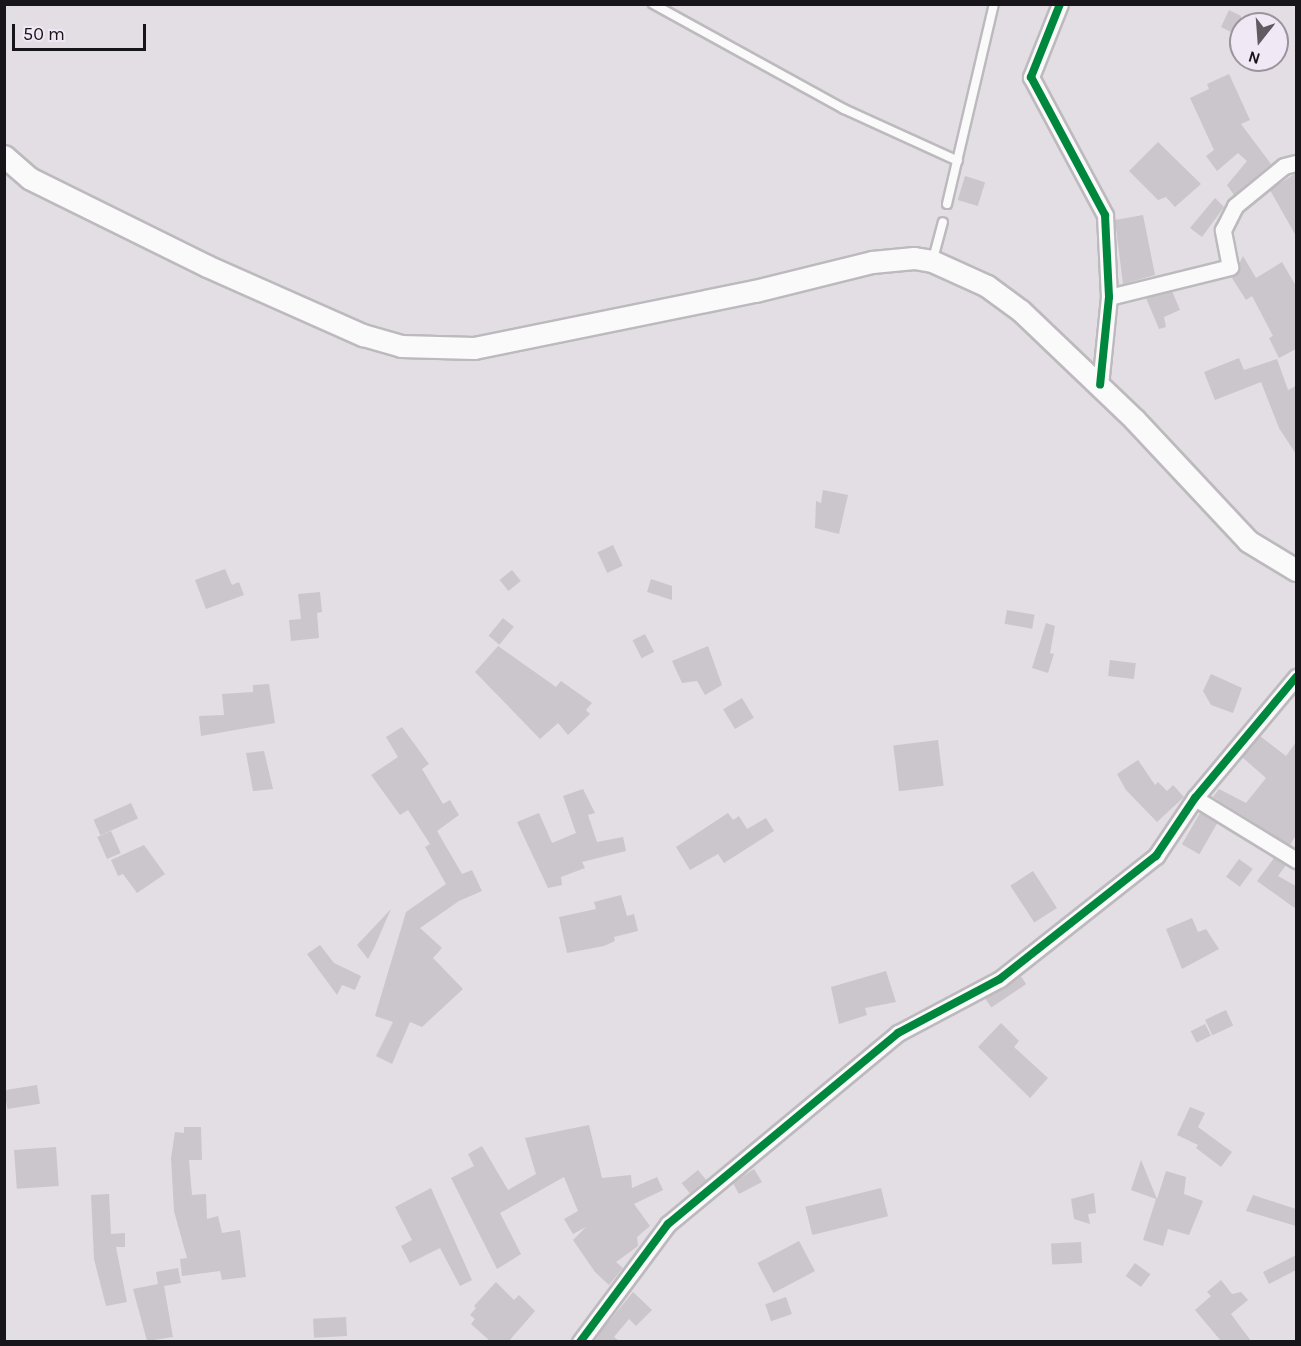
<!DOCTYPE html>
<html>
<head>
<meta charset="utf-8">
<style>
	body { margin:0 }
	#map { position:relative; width:1301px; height:1346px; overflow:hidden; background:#e2dee4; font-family:Karla,sans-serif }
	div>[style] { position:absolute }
	.building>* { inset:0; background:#cac6cb; transform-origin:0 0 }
	.roads { filter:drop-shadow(2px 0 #bdbabe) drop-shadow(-2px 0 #bdbabe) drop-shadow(0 2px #bdbabe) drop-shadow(0 -2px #bdbabe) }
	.lane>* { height:8px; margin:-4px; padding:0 4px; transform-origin:4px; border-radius:4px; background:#fbfafb }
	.street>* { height:15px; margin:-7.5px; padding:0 7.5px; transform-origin:7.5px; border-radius:7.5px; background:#fbfafb }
	.secondary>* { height:21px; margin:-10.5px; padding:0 10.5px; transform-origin:10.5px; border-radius:10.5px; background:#fbfafb }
	.cycleway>* { height:8px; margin:-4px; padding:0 4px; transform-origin:4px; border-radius:4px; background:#00873e }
	span { translate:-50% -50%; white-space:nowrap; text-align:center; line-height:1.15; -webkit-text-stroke:4.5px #f0e8f5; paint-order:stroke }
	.frame { position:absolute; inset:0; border:6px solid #18151a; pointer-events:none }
	.north { position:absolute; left:1229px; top:12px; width:60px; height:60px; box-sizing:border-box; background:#f0e8f5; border:2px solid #9a949d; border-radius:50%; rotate:197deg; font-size:16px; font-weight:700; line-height:24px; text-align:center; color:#18151a }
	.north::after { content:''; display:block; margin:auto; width:21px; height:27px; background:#5f5b61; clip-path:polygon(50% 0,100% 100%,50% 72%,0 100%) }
	.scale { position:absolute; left:12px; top:24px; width:134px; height:27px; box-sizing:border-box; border:3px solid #18151a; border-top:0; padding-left:8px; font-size:18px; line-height:21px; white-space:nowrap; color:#18151a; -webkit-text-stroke:4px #f0e8f5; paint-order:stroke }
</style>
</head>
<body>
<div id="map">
	<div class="building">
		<div style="clip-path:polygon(1229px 10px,1241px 16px,1241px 37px,1221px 27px)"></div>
		<div style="clip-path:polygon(1229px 74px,1250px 120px,1241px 124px,1271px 164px,1234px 195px,1227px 185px,1247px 161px,1238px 153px,1217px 171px,1206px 156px,1214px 150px,1190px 98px,1209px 89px,1207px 84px)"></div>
		<div style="clip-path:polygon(1158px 142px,1201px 184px,1175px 207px,1166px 197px,1158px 200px,1129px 171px)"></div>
		<div style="clip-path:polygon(1296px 173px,1296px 236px,1270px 190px)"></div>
		<div style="left:965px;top:176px;width:21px;height:25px;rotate:17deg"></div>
		<div style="clip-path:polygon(1215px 198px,1224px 207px,1202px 237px,1190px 228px)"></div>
		<div style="clip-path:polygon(1143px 215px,1155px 275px,1123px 284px,1115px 220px)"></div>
		<div style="clip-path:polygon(1243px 256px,1256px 278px,1282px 262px,1296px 286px,1296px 349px,1279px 358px,1269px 338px,1273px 336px,1252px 296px,1246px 300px,1232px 278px)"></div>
		<div style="clip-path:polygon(1172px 291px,1180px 310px,1164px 317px,1166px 327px,1159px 329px,1146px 298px)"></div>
		<div style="clip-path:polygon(1239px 358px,1244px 370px,1277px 359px,1288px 390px,1296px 386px,1296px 454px,1279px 428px,1261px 382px,1215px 400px,1204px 372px)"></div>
		<div style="clip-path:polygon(823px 490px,848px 495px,839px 534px,815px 528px,816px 501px,821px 503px)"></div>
		<div style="left:613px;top:545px;width:23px;height:17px;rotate:65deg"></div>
		<div style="clip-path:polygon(225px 569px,232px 585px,239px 582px,244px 595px,206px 609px,195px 580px)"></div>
		<div style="left:512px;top:570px;width:14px;height:16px;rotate:51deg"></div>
		<div style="clip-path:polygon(651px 579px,672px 586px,672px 600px,647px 592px)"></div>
		<div style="clip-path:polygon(320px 592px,322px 612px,317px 613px,319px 638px,291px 641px,289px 620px,301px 619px,298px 594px)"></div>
		<div style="left:1007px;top:610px;width:28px;height:14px;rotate:10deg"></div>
		<div style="left:503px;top:618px;width:14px;height:23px;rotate:39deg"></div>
		<div style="clip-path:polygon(1046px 623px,1055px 626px,1050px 653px,1054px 654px,1048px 673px,1032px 668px)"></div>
		<div style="left:645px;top:634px;width:20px;height:14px;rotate:63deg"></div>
		<div style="clip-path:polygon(498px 646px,556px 687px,561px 681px,592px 703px,586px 710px,590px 714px,568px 735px,558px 723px,540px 739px,475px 672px)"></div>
		<div style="clip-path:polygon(708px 646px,722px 685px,705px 695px,697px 681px,682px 683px,672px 661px)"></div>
		<div style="left:1110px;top:660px;width:26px;height:16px;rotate:7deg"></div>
		<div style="clip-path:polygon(1211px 674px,1242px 688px,1233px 713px,1211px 705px,1203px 691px)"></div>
		<div style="clip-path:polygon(269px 684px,275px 723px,201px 736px,199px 716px,224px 715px,222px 694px,253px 692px,253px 685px)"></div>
		<div style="left:742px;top:698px;width:23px;height:22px;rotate:59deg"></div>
		<div style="clip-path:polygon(402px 727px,429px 764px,422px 769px,443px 804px,450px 800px,459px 815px,437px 831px,462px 874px,472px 870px,482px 891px,459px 901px,420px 928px,442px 948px,433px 958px,463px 989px,422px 1027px,410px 1022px,392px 1064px,376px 1056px,393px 1022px,375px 1016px,406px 912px,446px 884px,425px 847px,430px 844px,408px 810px,400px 815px,371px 775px,398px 757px,386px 737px)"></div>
		<div style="clip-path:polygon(1260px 736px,1286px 756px,1296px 742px,1296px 835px,1290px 845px,1213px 797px,1219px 789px,1246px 803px,1266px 778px,1242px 757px)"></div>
		<div style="left:938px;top:740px;width:46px;height:45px;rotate:83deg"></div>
		<div style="clip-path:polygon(264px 751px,273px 789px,253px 791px,246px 753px)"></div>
		<div style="clip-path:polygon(1138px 760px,1155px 785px,1158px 782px,1167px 791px,1173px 785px,1184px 797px,1157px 822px,1126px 790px,1117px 774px)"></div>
		<div style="clip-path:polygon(583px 789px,595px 813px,588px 815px,597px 842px,623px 837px,626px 851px,582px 862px,585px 868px,561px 877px,562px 885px,548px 888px,517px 822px,539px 813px,552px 843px,576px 833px,563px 796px)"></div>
		<div style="left:131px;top:803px;width:17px;height:41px;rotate:66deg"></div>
		<div style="clip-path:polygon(728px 813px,733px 820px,739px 816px,747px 829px,766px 818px,774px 831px,724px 863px,718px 854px,690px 870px,676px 847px)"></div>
		<div style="left:1200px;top:813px;width:20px;height:36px;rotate:30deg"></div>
		<div style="left:111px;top:831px;width:24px;height:15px;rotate:66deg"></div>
		<div style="clip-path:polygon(144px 845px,165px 874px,137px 893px,123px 874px,118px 876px,111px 860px)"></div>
		<div style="clip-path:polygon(1274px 858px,1286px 865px,1278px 876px,1296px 886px,1296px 909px,1257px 881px)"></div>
		<div style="left:1239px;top:859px;width:17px;height:22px;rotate:36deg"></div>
		<div style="left:1033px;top:871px;width:44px;height:27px;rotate:57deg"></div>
		<div style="clip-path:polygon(621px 895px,627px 916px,634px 914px,638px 931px,614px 937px,615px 941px,604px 946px,567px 953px,559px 917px,596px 909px,594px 902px)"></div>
		<div style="clip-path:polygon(391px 909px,374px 948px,368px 959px,357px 945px)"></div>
		<div style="clip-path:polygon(1192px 918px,1198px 932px,1206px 929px,1219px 949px,1182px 969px,1166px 929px)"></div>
		<div style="clip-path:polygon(320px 945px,334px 963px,361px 976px,355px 990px,342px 985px,337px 995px,307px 954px)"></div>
		<div style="clip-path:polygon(886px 971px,896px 1002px,865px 1008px,867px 1015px,839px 1024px,831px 987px)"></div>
		<div style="left:1020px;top:975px;width:11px;height:42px;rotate:56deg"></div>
		<div style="left:1226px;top:1010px;width:17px;height:23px;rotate:65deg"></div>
		<div style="clip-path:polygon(1001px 1023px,1019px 1041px,1014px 1047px,1048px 1078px,1030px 1098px,978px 1047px)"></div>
		<div style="left:1205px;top:1024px;width:13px;height:16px;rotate:63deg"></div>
		<div style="left:37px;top:1085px;width:19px;height:33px;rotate:81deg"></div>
		<div style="clip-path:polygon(1190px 1107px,1205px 1113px,1198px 1127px,1232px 1152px,1221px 1167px,1196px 1148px,1198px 1145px,1177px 1135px)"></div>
		<div style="clip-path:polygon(589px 1125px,602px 1178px,631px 1175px,632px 1188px,657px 1177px,663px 1190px,634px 1204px,650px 1226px,637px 1237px,638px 1246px,616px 1262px,623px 1268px,609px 1285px,595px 1272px,573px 1240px,586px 1227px,573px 1234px,564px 1219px,578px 1211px,564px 1177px,500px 1213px,521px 1254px,497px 1269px,451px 1178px,474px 1166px,468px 1154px,482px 1146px,508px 1190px,536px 1174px,525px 1138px)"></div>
		<div style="clip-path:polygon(184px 1127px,201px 1127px,202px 1160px,189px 1160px,192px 1195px,206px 1194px,207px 1219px,218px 1216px,222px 1233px,240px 1230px,246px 1277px,222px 1280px,220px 1271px,182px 1276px,180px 1259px,187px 1258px,174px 1211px,171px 1158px,175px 1132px,184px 1133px)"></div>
		<div style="left:56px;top:1147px;width:39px;height:42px;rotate:86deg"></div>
		<div style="clip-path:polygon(1141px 1160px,1157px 1199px,1166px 1171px,1186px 1177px,1184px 1194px,1203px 1201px,1189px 1235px,1168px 1229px,1163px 1246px,1143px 1240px,1156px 1199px,1131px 1190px)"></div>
		<div style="clip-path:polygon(754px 1169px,762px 1182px,739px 1194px,733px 1183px)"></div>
		<div style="left:698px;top:1170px;width:13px;height:21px;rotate:51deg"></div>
		<div style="clip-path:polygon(431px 1188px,472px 1280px,460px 1286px,440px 1248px,410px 1263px,401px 1246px,412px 1240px,395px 1207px)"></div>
		<div style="left:881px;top:1188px;width:29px;height:78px;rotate:76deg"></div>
		<div style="clip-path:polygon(1094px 1193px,1096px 1213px,1088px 1214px,1090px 1224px,1074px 1219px,1071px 1199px)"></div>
		<div style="clip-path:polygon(109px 1194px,111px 1234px,125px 1233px,125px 1247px,116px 1247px,127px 1302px,106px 1306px,94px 1259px,91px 1195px)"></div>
		<div style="clip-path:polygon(1253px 1195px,1296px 1209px,1296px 1226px,1246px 1211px)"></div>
		<div style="left:799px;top:1241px;width:34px;height:47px;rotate:62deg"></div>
		<div style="left:1081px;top:1242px;width:21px;height:30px;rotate:87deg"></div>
		<div style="clip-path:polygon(1296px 1255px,1296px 1270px,1269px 1284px,1263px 1272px)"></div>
		<div style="left:1135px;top:1263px;width:19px;height:16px;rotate:36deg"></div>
		<div style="clip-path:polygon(178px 1268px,181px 1283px,164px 1286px,173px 1337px,147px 1341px,133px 1289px,158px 1284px,156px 1272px)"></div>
		<div style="clip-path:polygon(1221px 1280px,1232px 1294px,1241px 1292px,1248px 1300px,1231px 1314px,1251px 1341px,1221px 1341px,1195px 1310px,1211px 1296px,1207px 1292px)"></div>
		<div style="clip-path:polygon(496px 1282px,514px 1300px,519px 1295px,535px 1311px,509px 1341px,490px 1341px,471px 1324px,475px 1319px,470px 1315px,476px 1308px,474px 1306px)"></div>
		<div style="clip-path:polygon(633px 1292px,652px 1310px,636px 1326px,629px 1319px,614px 1337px,619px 1341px,593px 1341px)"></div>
		<div style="left:786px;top:1297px;width:18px;height:22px;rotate:71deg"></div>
		<div style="left:346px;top:1317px;width:19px;height:33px;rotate:87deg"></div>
	</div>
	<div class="roads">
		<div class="lane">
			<div style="left:653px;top:4px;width:218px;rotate:28.8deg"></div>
			<div style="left:844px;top:109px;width:125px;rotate:24.5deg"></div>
			<div style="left:947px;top:204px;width:205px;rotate:-76.8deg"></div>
			<div style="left:933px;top:259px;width:38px;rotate:-75deg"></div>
		</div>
		<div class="street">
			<div style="left:1060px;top:4px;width:79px;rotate:111.7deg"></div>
			<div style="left:1031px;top:77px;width:157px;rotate:61.8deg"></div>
			<div style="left:1105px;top:215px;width:82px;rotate:87.2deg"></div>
			<div style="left:1109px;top:297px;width:88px;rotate:95.8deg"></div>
			<div style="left:1109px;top:297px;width:125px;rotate:-13.9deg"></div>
			<div style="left:1230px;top:267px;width:38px;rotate:-101deg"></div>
			<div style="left:1223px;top:230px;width:27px;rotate:-63deg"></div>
			<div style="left:1235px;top:206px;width:63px;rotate:-39.2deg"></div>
			<div style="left:1284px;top:166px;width:12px;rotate:-14deg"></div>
			<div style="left:1195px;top:798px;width:119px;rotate:31.5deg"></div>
			<div style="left:580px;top:1342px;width:147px;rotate:-53.3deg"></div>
			<div style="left:668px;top:1224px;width:299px;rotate:-39.7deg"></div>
			<div style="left:898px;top:1033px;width:115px;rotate:-27.9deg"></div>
			<div style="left:1000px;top:979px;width:199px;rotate:-38.3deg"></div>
			<div style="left:1156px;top:856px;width:70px;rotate:-56.1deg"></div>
			<div style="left:1195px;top:798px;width:158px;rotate:-50.1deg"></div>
		</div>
		<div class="secondary">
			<div style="left:4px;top:156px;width:33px;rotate:41deg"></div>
			<div style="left:29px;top:178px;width:199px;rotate:26.3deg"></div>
			<div style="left:207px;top:266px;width:171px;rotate:23.9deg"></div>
			<div style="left:363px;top:335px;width:40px;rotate:16deg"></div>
			<div style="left:401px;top:346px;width:73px;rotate:1.6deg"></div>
			<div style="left:474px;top:348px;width:287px;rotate:-11.5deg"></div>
			<div style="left:755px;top:291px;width:121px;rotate:-13.9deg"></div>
			<div style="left:872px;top:262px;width:42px;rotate:-5.4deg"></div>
			<div style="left:914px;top:258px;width:18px;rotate:9deg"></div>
			<div style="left:932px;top:261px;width:60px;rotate:24.4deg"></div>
			<div style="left:987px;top:286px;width:42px;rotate:36.3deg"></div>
			<div style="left:1021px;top:311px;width:156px;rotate:43.7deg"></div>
			<div style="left:1134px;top:419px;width:167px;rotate:46.9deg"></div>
			<div style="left:1248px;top:541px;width:56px;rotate:31.1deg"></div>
		</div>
	</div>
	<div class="cycleway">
		<div style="left:1060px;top:4px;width:79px;rotate:111.7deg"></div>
		<div style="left:1031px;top:77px;width:157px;rotate:61.8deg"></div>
		<div style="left:1105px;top:215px;width:82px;rotate:87.2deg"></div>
		<div style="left:1109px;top:297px;width:88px;rotate:95.8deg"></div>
		<div style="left:580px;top:1342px;width:147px;rotate:-53.3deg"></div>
		<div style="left:668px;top:1224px;width:299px;rotate:-39.7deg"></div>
		<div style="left:898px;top:1033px;width:115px;rotate:-27.9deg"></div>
		<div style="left:1000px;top:979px;width:199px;rotate:-38.3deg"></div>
		<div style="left:1156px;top:856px;width:70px;rotate:-56.1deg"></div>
		<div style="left:1195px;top:798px;width:158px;rotate:-50.1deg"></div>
	</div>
	<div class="frame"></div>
	<div class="north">N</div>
	<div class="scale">50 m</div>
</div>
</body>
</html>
